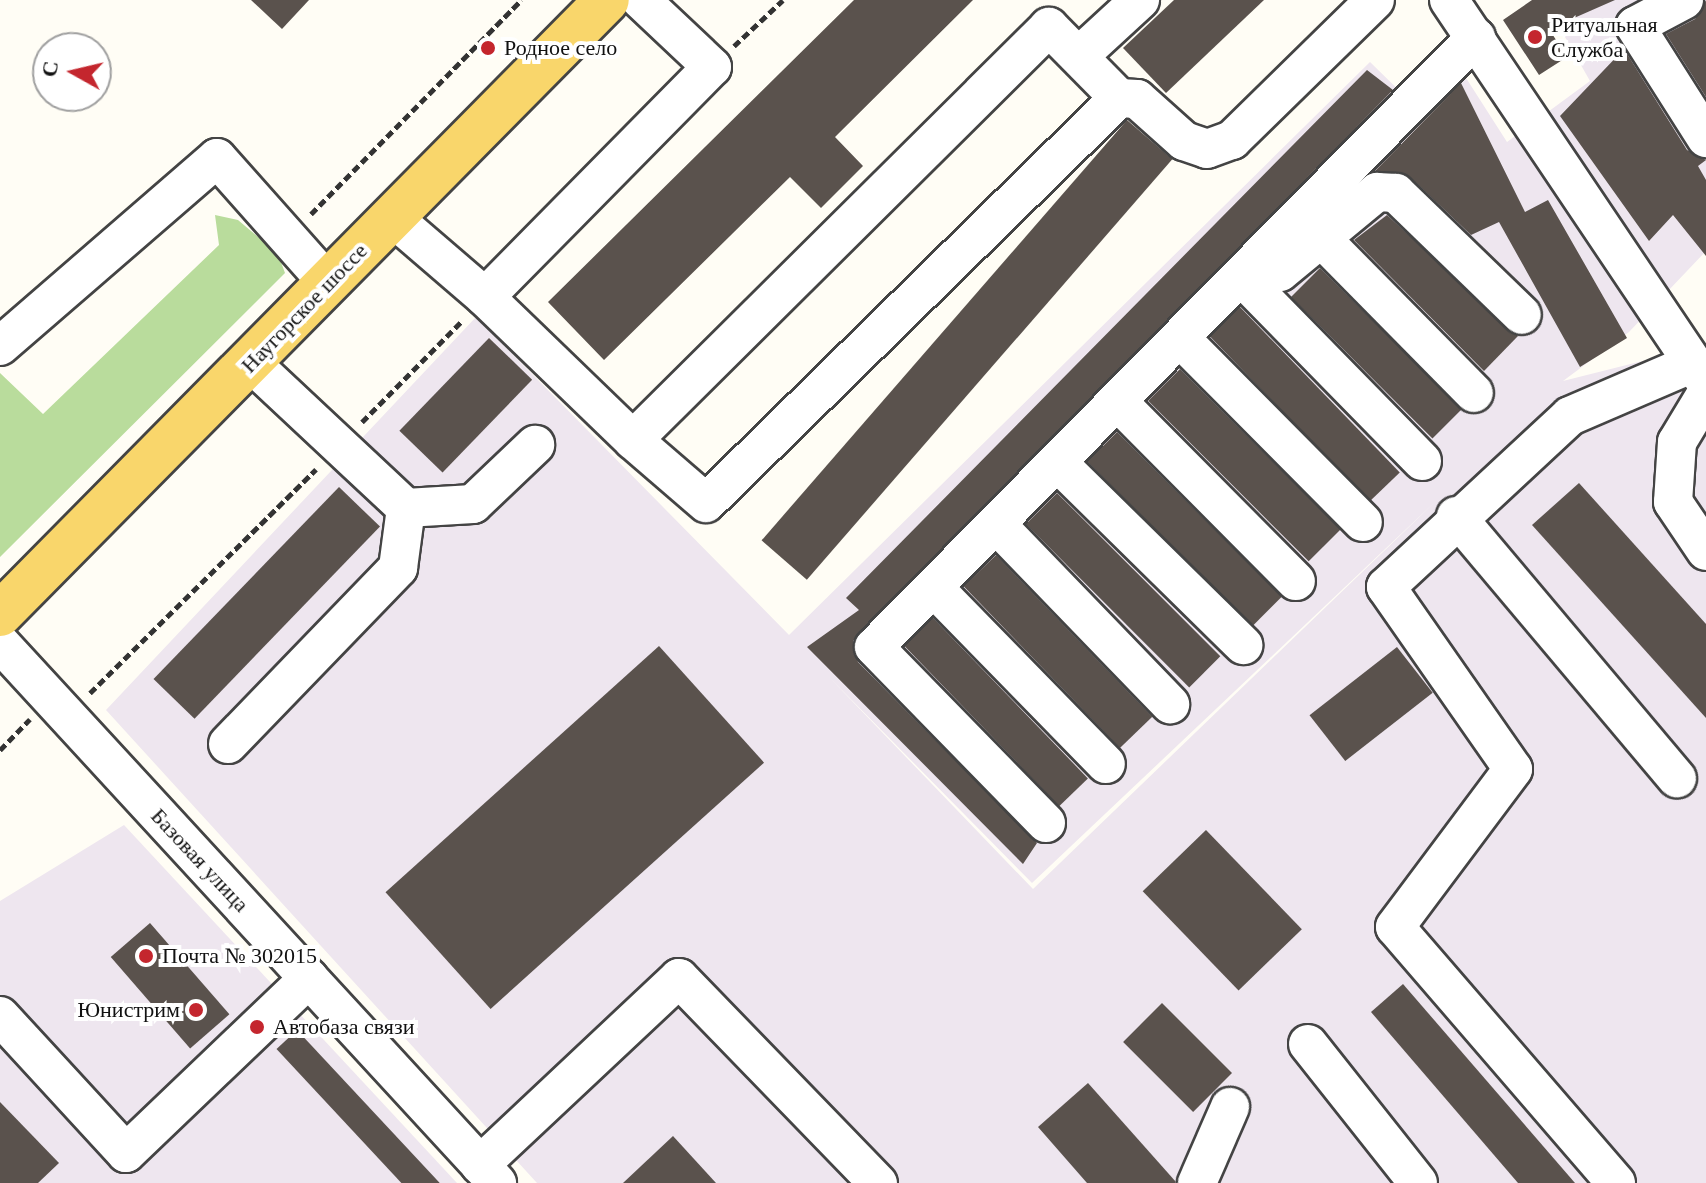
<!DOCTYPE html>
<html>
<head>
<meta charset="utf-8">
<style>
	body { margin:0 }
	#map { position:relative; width:1706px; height:1183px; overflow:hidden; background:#fffdf5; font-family:"Times New Roman",serif }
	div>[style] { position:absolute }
	.industrial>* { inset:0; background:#eee6ef }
	.forest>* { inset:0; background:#b9dc9c }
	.building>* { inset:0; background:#5a524d; transform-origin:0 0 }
	.path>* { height:5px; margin-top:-2.5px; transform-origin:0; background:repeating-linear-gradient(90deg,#333 0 8px,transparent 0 12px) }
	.roads { filter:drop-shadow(2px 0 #444) drop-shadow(-2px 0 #444) drop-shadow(0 2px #444) drop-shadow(0 -2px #444) }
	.minor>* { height:38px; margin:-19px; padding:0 19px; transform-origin:19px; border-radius:19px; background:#fff }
	.major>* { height:44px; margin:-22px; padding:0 22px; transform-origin:22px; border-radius:22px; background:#f9d66b }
	.dots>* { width:22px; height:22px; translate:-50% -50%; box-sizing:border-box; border:4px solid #fff; border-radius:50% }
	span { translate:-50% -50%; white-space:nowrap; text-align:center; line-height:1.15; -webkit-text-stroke:8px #fff; paint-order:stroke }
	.poi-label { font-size:22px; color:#111 }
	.left { translate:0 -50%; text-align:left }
	.right { translate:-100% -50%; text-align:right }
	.street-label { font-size:22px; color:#111 }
	.north { position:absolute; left:32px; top:32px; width:80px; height:80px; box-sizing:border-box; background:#fff; border:2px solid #a0a0a0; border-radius:50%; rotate:278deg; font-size:22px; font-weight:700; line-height:32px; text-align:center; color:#111 }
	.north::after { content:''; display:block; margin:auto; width:28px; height:36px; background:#c4262e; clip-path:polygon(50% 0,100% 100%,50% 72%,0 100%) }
</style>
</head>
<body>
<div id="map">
	<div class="industrial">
		<div style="clip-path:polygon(evenodd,1544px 0,1706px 0,1706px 251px,1629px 332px,1563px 381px,1706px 345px,1706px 1183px,537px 1183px,106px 710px,476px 317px,789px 635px,1370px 62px,1416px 107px,1459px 67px,1507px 142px,1590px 81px,1544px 0,1438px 499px,1033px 889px,828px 676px,1032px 883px,1438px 499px)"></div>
		<div style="clip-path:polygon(124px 825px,457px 1183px,0 1183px,0 901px)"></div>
	</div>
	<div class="forest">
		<div style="clip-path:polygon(215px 215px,238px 220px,278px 254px,285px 273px,0 557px,0 373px,43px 414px,219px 245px)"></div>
	</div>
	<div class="building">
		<div style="clip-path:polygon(251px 0,309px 0,282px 29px)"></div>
		<div style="clip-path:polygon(854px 0,973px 0,835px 137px,863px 166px,821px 208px,790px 177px,604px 360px,548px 302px)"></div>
		<div style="clip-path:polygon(1174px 0,1264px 0,1166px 93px,1123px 48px)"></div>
		<div style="clip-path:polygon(1532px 0,1615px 0,1549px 29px,1567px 57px,1539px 75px,1503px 20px)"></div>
		<div style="clip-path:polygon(1706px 0,1706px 97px,1666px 34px,1695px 19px)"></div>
		<div style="clip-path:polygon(1624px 49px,1687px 150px,1706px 160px,1698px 166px,1706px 180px,1706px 256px,1673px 215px,1649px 241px,1560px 116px)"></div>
		<div style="clip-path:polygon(1367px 70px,1393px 90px,853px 641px,858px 662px,1037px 843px,1023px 864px,807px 647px,859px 610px,846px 598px)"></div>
		<div style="clip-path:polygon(1461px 83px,1525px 212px,1548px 200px,1627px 338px,1580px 367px,1499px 222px,1471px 235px,1410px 177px,1375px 171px)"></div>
		<div style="left:1127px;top:120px;width:60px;height:557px;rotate:41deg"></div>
		<div style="clip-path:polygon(1387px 215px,1518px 336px,1484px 371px,1354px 240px)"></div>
		<div style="left:1320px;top:268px;width:200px;height:41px;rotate:45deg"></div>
		<div style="left:1240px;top:307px;width:230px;height:42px;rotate:46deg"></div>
		<div style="left:489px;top:338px;width:60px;height:129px;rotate:44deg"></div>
		<div style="left:1180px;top:369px;width:227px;height:45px;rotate:45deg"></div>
		<div style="left:1117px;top:432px;width:233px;height:42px;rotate:45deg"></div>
		<div style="clip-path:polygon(1579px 483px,1706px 624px,1706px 718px,1532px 525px)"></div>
		<div style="left:339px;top:487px;width:57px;height:267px;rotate:44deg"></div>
		<div style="left:1057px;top:493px;width:231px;height:44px;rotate:45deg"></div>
		<div style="left:996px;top:555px;width:225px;height:45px;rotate:46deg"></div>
		<div style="left:933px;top:618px;width:223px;height:40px;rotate:46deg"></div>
		<div style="left:659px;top:646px;width:157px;height:368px;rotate:48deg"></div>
		<div style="left:1397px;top:647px;width:58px;height:111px;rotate:52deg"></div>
		<div style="left:1206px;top:830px;width:138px;height:88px;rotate:46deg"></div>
		<div style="left:150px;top:923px;width:121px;height:52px;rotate:49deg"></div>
		<div style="clip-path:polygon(1403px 984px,1575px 1183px,1518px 1183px,1371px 1012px)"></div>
		<div style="left:1162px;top:1003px;width:99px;height:55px;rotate:45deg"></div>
		<div style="left:297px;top:1030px;width:209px;height:28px;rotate:47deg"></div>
		<div style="clip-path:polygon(1088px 1083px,1176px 1182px,1175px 1183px,1087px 1183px,1038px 1127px)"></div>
		<div style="clip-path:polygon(0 1102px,59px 1163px,38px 1183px,0 1183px)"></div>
		<div style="clip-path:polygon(673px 1136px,716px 1183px,623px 1183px)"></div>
	</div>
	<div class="path">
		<div style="left:734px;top:46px;width:67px;rotate:-43.2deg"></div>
		<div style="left:311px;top:214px;width:300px;rotate:-45.5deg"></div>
		<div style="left:362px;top:422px;width:142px;rotate:-45.3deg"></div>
		<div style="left:90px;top:693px;width:318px;rotate:-44.7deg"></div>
		<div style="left:0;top:750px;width:43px;rotate:-45.9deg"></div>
	</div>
	<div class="roads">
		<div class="minor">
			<div style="left:1449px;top:0;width:461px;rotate:56.1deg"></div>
			<div style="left:1684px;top:0;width:55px;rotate:152deg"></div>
			<div style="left:1635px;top:26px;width:133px;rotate:57.6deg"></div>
			<div style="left:1079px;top:56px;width:83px;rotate:-42.6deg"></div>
			<div style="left:1119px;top:98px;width:18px;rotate:3deg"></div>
			<div style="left:1137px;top:99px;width:63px;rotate:41.8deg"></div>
			<div style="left:1184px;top:141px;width:24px;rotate:19deg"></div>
			<div style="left:1207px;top:149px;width:27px;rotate:-20deg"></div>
			<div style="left:1232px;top:140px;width:200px;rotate:-44.4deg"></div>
			<div style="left:392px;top:217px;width:123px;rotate:40.7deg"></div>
			<div style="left:485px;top:297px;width:206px;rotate:44deg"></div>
			<div style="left:633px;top:440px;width:96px;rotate:40.8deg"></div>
			<div style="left:706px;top:503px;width:578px;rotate:-44.44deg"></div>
			<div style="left:1119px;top:98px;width:100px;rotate:-134.6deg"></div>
			<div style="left:1049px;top:27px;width:586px;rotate:135.21deg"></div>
			<div style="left:1320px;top:237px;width:219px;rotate:45.4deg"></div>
			<div style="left:485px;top:297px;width:323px;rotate:-45.4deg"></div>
			<div style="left:712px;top:67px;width:98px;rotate:-136.7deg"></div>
			<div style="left:1181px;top:339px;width:258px;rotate:45.2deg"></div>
			<div style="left:0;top:346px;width:287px;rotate:-40.9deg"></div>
			<div style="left:217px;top:158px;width:167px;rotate:48.4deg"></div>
			<div style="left:1706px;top:394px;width:56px;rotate:121.1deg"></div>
			<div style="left:1677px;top:442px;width:60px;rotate:93.8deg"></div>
			<div style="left:1673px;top:502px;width:59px;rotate:56deg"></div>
			<div style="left:1119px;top:403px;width:251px;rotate:45.2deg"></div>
			<div style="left:1422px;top:461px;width:259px;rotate:-134.4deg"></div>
			<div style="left:1241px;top:276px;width:39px;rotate:-6deg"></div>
			<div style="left:1280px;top:272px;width:126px;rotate:-39.5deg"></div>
			<div style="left:1377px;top:192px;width:19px;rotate:3deg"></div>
			<div style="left:1396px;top:193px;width:175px;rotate:44.1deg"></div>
			<div style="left:1058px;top:463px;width:260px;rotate:44.5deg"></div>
			<div style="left:406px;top:508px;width:67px;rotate:-3.4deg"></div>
			<div style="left:473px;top:504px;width:86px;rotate:-43.6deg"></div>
			<div style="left:1456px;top:516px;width:343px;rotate:49.9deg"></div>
			<div style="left:998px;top:526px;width:248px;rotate:46deg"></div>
			<div style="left:934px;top:588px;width:246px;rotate:45.7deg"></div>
			<div style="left:0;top:643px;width:734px;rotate:47.37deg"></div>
			<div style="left:228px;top:744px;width:245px;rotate:-46deg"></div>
			<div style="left:398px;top:568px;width:61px;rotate:-82.4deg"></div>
			<div style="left:406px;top:508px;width:212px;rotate:-136.9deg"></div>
			<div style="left:1046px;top:823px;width:246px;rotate:-134.3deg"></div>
			<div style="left:874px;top:647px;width:857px;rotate:-45.38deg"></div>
			<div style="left:0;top:1016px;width:186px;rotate:47.4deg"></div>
			<div style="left:126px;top:1153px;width:253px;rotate:-43.7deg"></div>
			<div style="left:1308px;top:1044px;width:177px;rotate:51.6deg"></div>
			<div style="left:480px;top:1165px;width:273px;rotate:-43.2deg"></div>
			<div style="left:679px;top:978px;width:286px;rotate:45.9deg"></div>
			<div style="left:1197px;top:1183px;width:83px;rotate:-66.5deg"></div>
			<div style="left:1616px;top:1183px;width:338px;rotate:-130.8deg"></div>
			<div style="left:1395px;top:927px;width:197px;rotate:-53.2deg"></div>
			<div style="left:1513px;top:769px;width:222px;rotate:-124.9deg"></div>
			<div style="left:1386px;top:587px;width:251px;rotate:-42.9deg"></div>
			<div style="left:1570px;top:416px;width:132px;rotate:-23.3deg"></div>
		</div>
		<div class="major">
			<div style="left:0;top:614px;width:863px;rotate:-45.33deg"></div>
		</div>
	</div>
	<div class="dots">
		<div style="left:1535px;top:37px;background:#c4262e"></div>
		<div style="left:488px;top:48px;background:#c4262e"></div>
		<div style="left:146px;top:956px;background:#c4262e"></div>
		<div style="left:196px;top:1010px;background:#c4262e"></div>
		<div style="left:257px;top:1027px;background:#c4262e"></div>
	</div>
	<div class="poi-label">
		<span class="left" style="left:1551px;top:37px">Ритуальная<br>Служба</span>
		<span class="left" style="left:504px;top:48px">Родное село</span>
		<span class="left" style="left:162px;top:956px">Почта № 302015</span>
		<span class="right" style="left:180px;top:1010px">Юнистрим</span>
		<span class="left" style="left:273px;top:1027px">Автобаза связи</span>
	</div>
	<div class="street-label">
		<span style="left:304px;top:308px;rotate:-46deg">Наугорское шоссе</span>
		<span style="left:200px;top:860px;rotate:47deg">Базовая улица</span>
	</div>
	<div class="north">С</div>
</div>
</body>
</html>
